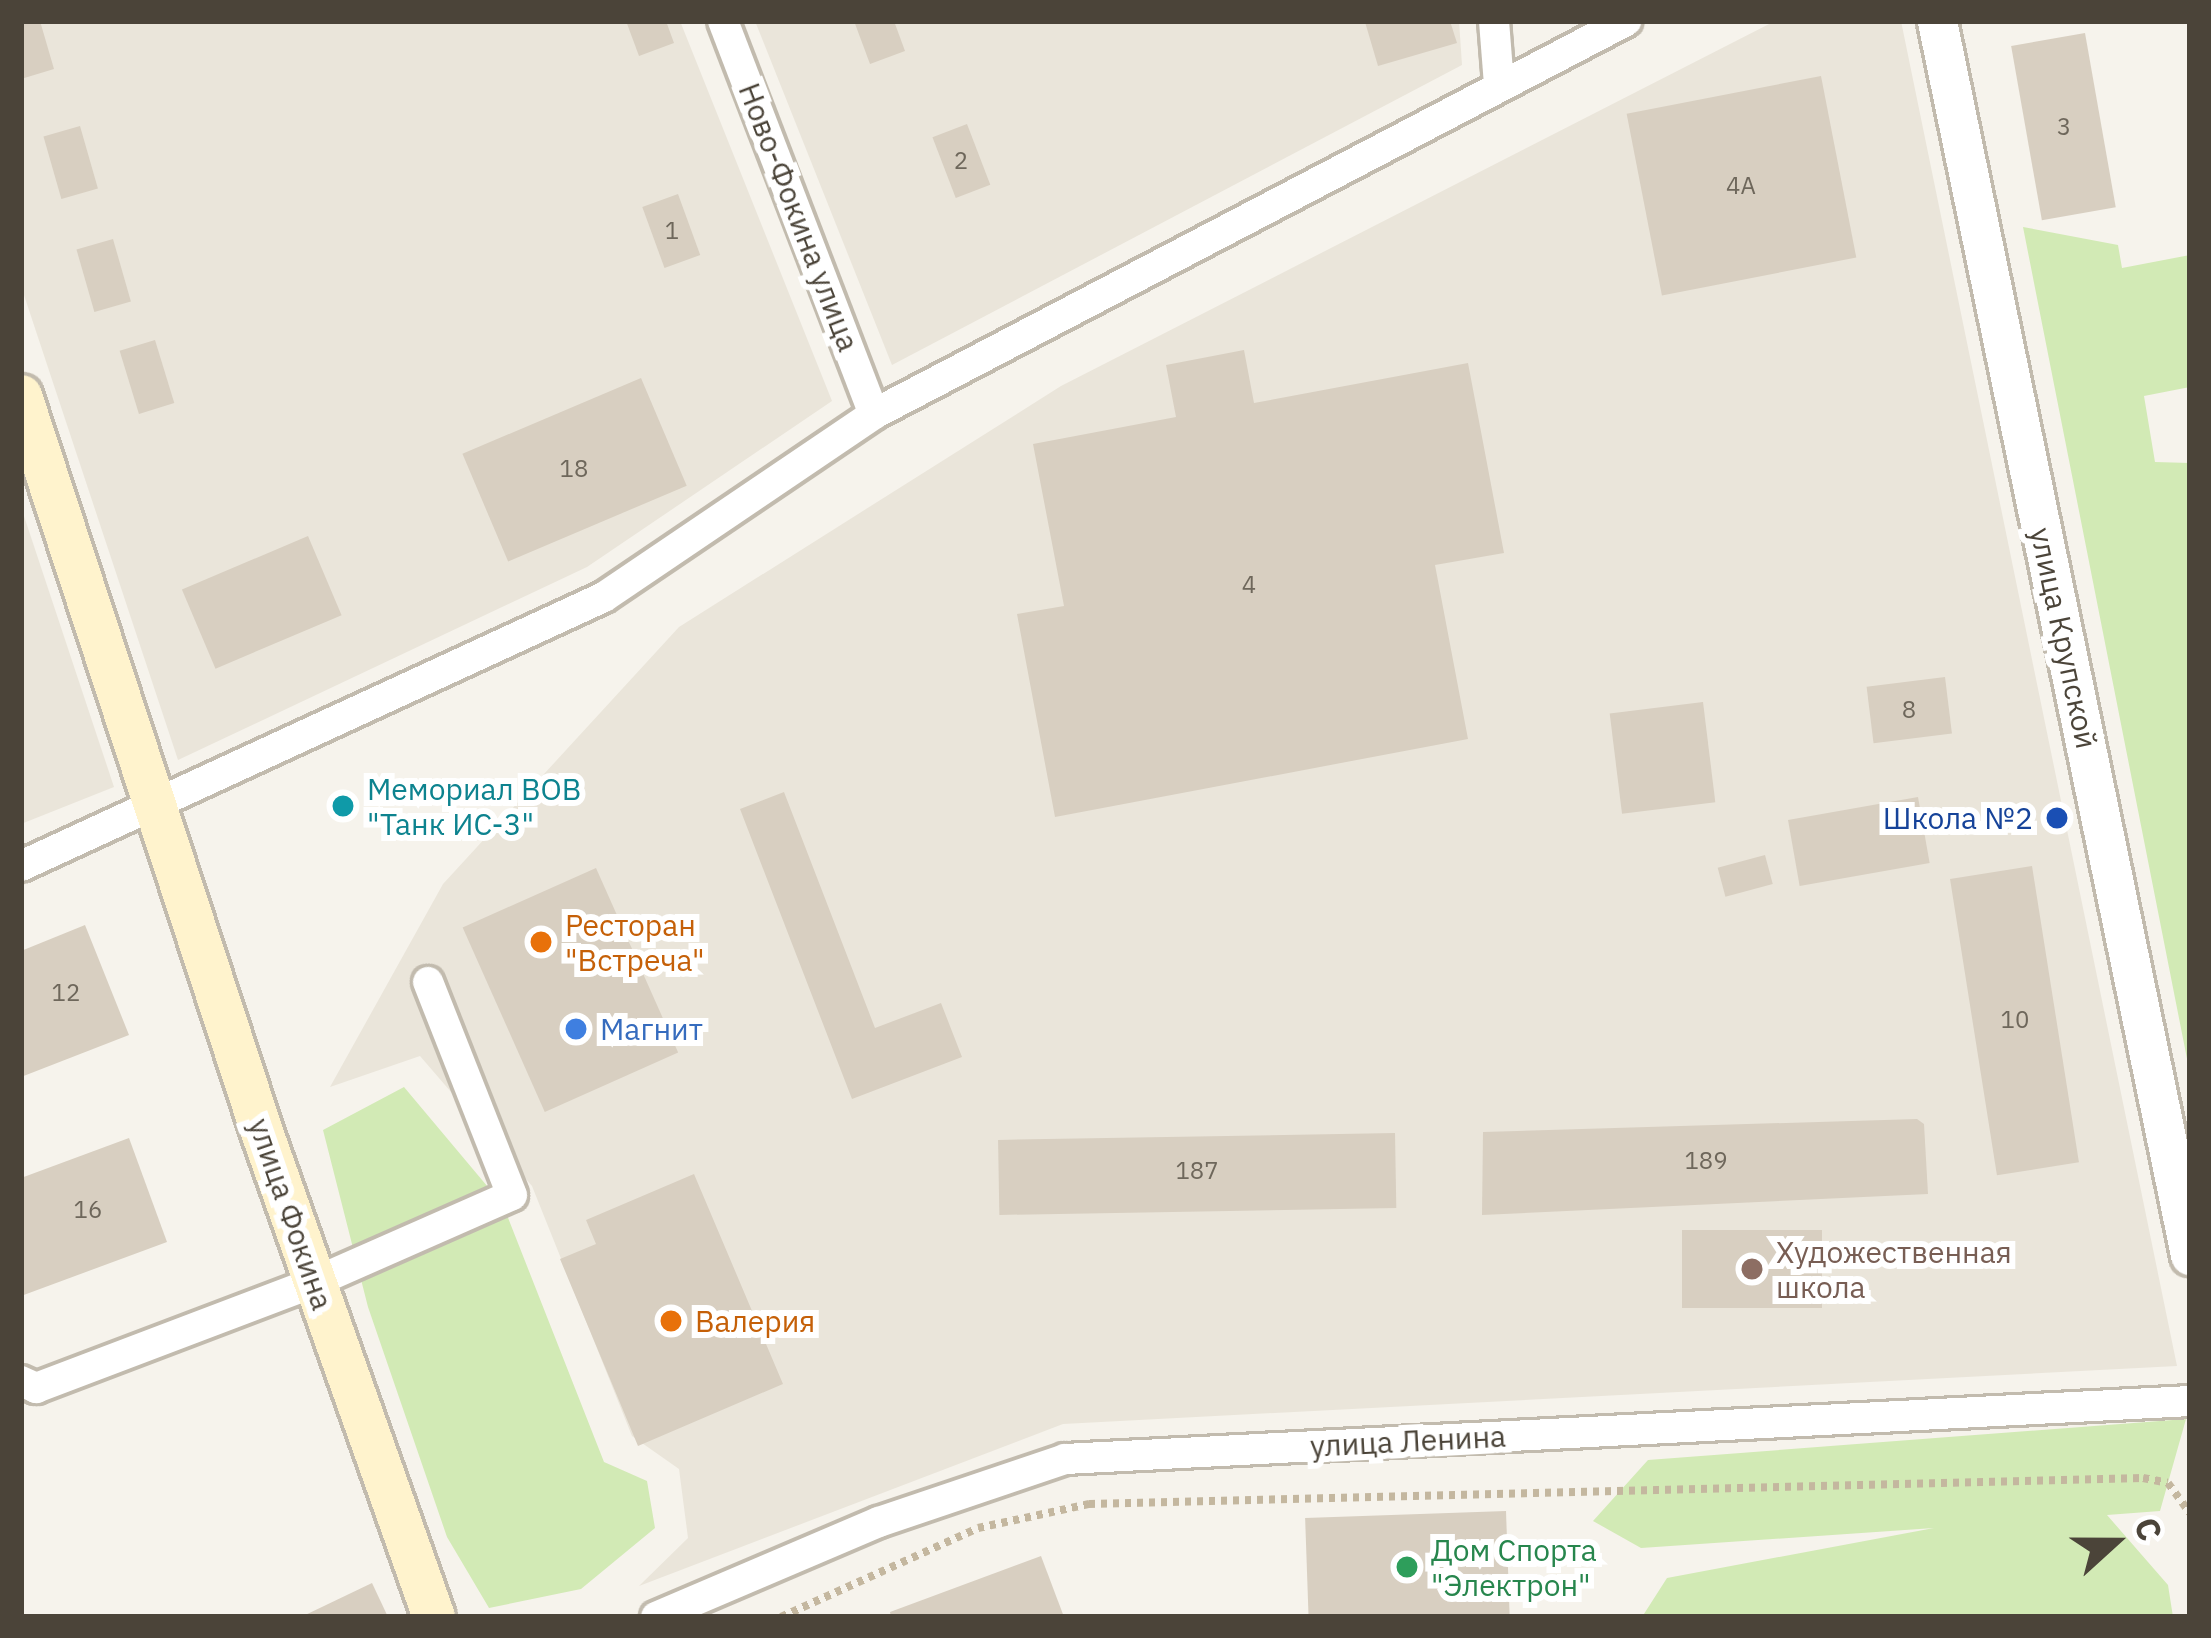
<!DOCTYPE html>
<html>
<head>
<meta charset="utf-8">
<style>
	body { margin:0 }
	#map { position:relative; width:2211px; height:1638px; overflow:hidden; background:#f6f3ec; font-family:"IBM Plex Sans",sans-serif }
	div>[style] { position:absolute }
	.residential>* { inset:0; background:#eae5da }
	.green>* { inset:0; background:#d2eab5 }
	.building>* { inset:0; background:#d8cfc1; transform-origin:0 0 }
	.path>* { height:8px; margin-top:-4px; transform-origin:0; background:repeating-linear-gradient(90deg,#c4b79f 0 6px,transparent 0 12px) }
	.roads { filter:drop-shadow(3px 0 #c2bbae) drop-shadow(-3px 0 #c2bbae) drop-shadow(0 3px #c2bbae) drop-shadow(0 -3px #c2bbae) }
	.minor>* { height:30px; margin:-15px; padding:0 15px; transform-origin:15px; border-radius:15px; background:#fff }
	.tertiary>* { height:39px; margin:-19.5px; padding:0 19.5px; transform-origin:19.5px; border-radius:19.5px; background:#fff }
	.secondary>* { height:42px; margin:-21px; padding:0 21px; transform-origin:21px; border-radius:21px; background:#fff3cd }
	.dots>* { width:33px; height:33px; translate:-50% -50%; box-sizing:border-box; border:6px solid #fff; border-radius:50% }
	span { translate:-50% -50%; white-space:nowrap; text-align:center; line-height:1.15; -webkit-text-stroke:12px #fff; paint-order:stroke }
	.number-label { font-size:24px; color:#6e675b }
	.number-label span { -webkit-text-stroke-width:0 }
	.street-label { font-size:30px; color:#4b4439 }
	.culture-label { font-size:30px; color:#0d838f }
	.left { translate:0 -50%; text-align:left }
	.transit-label { font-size:30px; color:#164399 }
	.right { translate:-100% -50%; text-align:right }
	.food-label { font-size:30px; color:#c56008 }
	.shop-label { font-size:30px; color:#366cbe }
	.education-label { font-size:30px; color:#785e54 }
	.leisure-label { font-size:30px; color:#27864d }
	.frame { position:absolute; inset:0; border:24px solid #4b4439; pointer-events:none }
	.north { position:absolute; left:2055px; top:1482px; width:120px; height:120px; -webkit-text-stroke:9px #fff; paint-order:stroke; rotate:69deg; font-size:33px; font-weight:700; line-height:48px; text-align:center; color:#4b4439 }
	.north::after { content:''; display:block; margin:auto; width:42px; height:54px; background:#4b4439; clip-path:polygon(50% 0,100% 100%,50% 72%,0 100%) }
</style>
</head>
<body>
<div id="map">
	<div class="residential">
		<div style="clip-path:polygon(21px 21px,680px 21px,832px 401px,587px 567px,178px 760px,21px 286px)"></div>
		<div style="clip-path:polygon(755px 21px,1459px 21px,1462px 65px,892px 365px)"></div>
		<div style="clip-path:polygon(1775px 21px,1901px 21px,2177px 1366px,1063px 1424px,639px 1586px,688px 1538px,679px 1469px,632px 1436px,532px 1186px,420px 1056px,330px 1087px,443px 884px,679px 627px,1061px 386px)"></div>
		<div style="clip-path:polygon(21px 507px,114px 787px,21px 824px)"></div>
	</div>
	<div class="green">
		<div style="clip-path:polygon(2023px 227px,2118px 245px,2122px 268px,2190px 255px,2190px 387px,2144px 396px,2155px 462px,2190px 463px,2190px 1074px)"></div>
		<div style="clip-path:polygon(404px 1087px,503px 1205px,604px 1462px,647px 1481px,655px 1528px,581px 1589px,489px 1608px,447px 1537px,368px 1307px,323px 1130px)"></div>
		<div style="clip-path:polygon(2186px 1419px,2160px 1511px,2107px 1515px,2168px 1585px,2173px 1617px,1642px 1617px,1667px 1578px,1934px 1528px,1641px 1548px,1593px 1521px,1648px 1460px)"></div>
	</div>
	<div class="building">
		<div style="clip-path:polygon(21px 21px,40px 21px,54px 69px,21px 79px)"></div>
		<div style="clip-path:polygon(626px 21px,666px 21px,674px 43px,639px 56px)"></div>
		<div style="clip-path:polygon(854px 21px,894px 21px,905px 51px,870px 64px)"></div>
		<div style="clip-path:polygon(1450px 21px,1457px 43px,1378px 66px,1365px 22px)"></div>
		<div style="left:2085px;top:33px;width:177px;height:75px;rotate:80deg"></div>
		<div style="left:1821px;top:76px;width:185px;height:198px;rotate:79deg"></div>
		<div style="left:967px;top:124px;width:65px;height:37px;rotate:69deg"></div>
		<div style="left:80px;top:126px;width:65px;height:38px;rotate:74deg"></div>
		<div style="left:678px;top:194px;width:65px;height:38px;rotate:70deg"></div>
		<div style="left:113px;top:239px;width:65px;height:38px;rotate:74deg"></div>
		<div style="left:155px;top:340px;width:66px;height:37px;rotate:73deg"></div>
		<div style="clip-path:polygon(1244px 350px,1254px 403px,1468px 363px,1504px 553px,1435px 565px,1468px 739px,1055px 817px,1017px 614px,1064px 606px,1033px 444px,1176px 417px,1166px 365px)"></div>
		<div style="left:641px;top:378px;width:117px;height:194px;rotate:67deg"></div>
		<div style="left:308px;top:536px;width:86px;height:137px;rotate:67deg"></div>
		<div style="left:1945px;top:677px;width:57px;height:79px;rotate:83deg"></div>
		<div style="left:1703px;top:702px;width:101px;height:94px;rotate:83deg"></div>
		<div style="clip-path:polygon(784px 792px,875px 1028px,941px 1003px,962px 1057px,852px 1099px,740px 809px)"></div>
		<div style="left:1918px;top:797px;width:67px;height:132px;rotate:80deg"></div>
		<div style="left:1765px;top:855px;width:30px;height:49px;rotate:75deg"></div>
		<div style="left:2032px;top:866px;width:300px;height:83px;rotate:81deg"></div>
		<div style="left:596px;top:868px;width:202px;height:146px;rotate:66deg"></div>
		<div style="clip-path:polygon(85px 925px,129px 1035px,21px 1077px,21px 951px)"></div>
		<div style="clip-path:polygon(1917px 1119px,1924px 1124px,1928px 1194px,1482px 1215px,1483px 1132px)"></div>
		<div style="left:1395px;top:1133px;width:75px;height:397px;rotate:89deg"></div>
		<div style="clip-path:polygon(129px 1138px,167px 1242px,21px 1296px,21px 1178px)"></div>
		<div style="clip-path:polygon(694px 1174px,783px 1384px,638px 1446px,560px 1259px,596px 1244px,586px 1220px)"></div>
		<div style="left:1682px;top:1230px;width:140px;height:78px"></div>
		<div style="left:1506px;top:1511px;width:106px;height:201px;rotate:88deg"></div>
		<div style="clip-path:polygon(1041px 1556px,1064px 1617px,891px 1617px,890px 1612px)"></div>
		<div style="clip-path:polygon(372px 1583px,388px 1617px,301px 1617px)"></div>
	</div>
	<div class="path">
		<div style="left:781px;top:1617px;width:216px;rotate:-24.3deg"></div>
		<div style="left:978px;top:1528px;width:114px;rotate:-12.2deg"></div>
		<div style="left:1089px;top:1504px;width:1054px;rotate:-1.41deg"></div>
		<div style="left:2143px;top:1478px;width:25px;rotate:11deg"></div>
		<div style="left:2168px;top:1483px;width:37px;rotate:54deg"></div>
	</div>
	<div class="roads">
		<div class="minor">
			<div style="left:723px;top:21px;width:421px;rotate:69deg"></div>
			<div style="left:1494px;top:21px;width:64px;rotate:85.5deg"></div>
			<div style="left:21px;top:866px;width:642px;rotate:-24.77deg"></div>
			<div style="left:604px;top:597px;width:326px;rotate:-34.1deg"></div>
			<div style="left:874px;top:414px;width:849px;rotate:-27.59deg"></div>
			<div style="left:21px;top:1381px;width:17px;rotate:25deg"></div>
			<div style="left:36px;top:1388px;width:298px;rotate:-20.8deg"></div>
			<div style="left:315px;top:1282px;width:215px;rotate:-23.8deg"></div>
			<div style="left:512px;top:1195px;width:229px;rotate:-111.5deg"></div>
			<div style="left:656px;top:1617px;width:242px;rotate:-23.1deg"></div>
			<div style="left:879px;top:1522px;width:196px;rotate:-18.7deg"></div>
			<div style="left:1065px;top:1459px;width:1126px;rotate:-2.95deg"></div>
		</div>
		<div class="tertiary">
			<div style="left:1937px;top:21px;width:1260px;rotate:78.41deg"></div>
		</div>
		<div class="secondary">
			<div style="left:21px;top:396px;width:778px;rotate:71.87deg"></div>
			<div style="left:263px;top:1135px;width:511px;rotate:70.47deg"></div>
		</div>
	</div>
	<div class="dots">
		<div style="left:343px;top:806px;background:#0f9aa8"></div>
		<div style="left:2057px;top:818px;background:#1a4fb4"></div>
		<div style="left:541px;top:942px;background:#e8710a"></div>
		<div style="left:576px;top:1029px;background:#3f7fe0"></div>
		<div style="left:1752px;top:1269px;background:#8d6e63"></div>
		<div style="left:671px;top:1321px;background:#e8710a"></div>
		<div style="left:1407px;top:1567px;background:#2e9e5b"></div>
	</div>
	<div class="number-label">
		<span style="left:2064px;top:127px">3</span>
		<span style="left:961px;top:161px">2</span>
		<span style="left:1741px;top:186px">4А</span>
		<span style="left:672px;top:231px">1</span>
		<span style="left:574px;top:469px">18</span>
		<span style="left:1249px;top:585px">4</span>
		<span style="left:1909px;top:710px">8</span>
		<span style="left:66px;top:993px">12</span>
		<span style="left:2015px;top:1020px">10</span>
		<span style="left:1706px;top:1161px">189</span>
		<span style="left:1197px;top:1171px">187</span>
		<span style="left:88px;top:1210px">16</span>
	</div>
	<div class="street-label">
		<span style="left:799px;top:217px;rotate:69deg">Ново-Фокина улица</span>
		<span style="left:2064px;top:638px;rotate:78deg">улица Крупской</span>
		<span style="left:291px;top:1214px;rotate:71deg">улица Фокина</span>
		<span style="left:1408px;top:1441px;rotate:-3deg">улица Ленина</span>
	</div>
	<div class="culture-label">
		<span class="left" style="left:367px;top:806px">Мемориал ВОВ<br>"Танк ИС-3"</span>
	</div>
	<div class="transit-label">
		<span class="right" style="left:2033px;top:818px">Школа №2</span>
	</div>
	<div class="food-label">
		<span class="left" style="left:565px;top:942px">Ресторан<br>"Встреча"</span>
		<span class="left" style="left:695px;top:1321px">Валерия</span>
	</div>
	<div class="shop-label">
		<span class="left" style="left:600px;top:1029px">Магнит</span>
	</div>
	<div class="education-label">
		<span class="left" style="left:1776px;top:1269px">Художественная<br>школа</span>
	</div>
	<div class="leisure-label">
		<span class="left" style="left:1431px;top:1567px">Дом Спорта<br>"Электрон"</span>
	</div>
	<div class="frame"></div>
	<div class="north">С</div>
</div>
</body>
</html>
